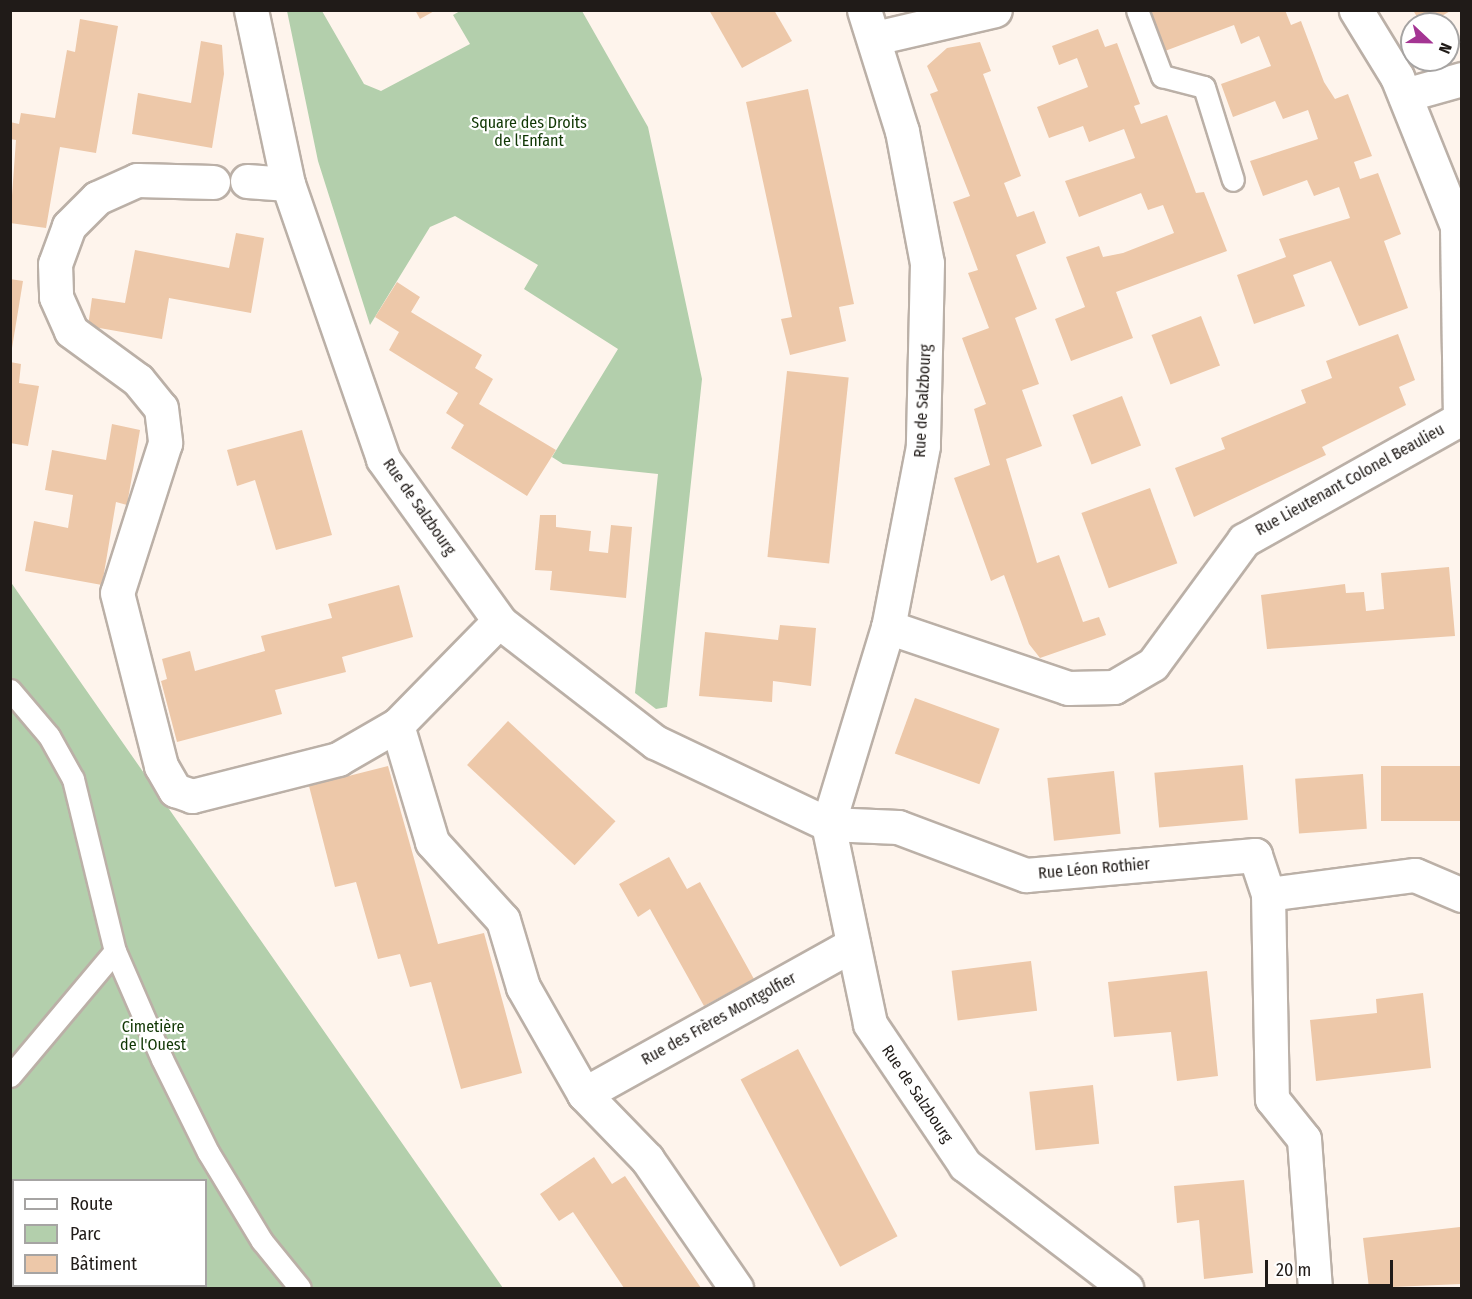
<!DOCTYPE html>
<html>
<head>
<meta charset="utf-8">
<style>
	body { margin:0 }
	#map { position:relative; width:1472px; height:1299px; overflow:hidden; background:#fef4ec; font-family:"Fira Sans Condensed",sans-serif }
	div>[style] { position:absolute }
	.green>* { inset:0; background:#b3cfac }
	.building>* { inset:0; background:#edc8a9; transform-origin:0 0 }
	.roads { filter:drop-shadow(2px 0 #bbb0a7) drop-shadow(-2px 0 #bbb0a7) drop-shadow(0 2px #bbb0a7) drop-shadow(0 -2px #bbb0a7) }
	.service>* { height:21px; margin:-10.5px; padding:0 10.5px; transform-origin:10.5px; border-radius:10.5px; background:#fff }
	.minor>* { height:33px; margin:-16.5px; padding:0 16.5px; transform-origin:16.5px; border-radius:16.5px; background:#fff }
	span { translate:-50% -50%; white-space:nowrap; text-align:center; line-height:1.15; -webkit-text-stroke:4.5px #fff; paint-order:stroke }
	.park-label { font-size:16px; color:#103704 }
	.street-label { font-size:16px; color:#201b18 }
	.frame { position:absolute; inset:0; border:12px solid #201b18; pointer-events:none }
	.legend { position:absolute; left:12px; top:1179px; width:195px; height:108px; box-sizing:border-box; background:#fff; border:2px solid #a6a4a3; margin:0; padding:8px 10px; list-style:none; font-size:18px; color:#201b18 }
	.legend li { display:flex; align-items:center; gap:12px; height:30px }
	.legend b { width:30px; border:2px solid #a6a4a3 }
	.north { position:absolute; left:1400px; top:12px; width:60px; height:60px; box-sizing:border-box; background:#fff; border:2px solid #a6a4a3; border-radius:50%; rotate:112deg; font-size:16px; font-weight:700; line-height:24px; text-align:center; color:#201b18 }
	.north::after { content:''; display:block; margin:auto; width:21px; height:27px; background:#a43593; clip-path:polygon(50% 0,100% 100%,50% 72%,0 100%) }
	.scale { position:absolute; left:1265px; top:1260px; width:128px; height:27px; box-sizing:border-box; border:3px solid #201b18; border-top:0; padding-left:8px; font-size:18px; line-height:21px; white-space:nowrap; color:#201b18; -webkit-text-stroke:4px #fff; paint-order:stroke }
</style>
</head>
<body>
<div id="map">
	<div class="green">
		<div style="clip-path:polygon(287px 11px,322px 11px,364px 84px,381px 91px,470px 44px,453px 15px,460px 11px,582px 11px,648px 127px,702px 379px,667px 707px,656px 709px,635px 693px,658px 474px,563px 464px,552px 457px,618px 349px,524px 289px,538px 265px,455px 216px,430px 227px,370px 325px,318px 161px)"></div>
		<div style="clip-path:polygon(evenodd,10px 581px,471px 1242px,503px 1288px,11px 1288px,10px 581px,14px 1180px,206px 1180px,206px 1286px,14px 1286px,14px 1180px)"></div>
	</div>
	<div class="building">
		<div style="clip-path:polygon(415px 10px,436px 10px,420px 19px)"></div>
		<div style="clip-path:polygon(709px 10px,774px 10px,792px 41px,742px 68px)"></div>
		<div style="clip-path:polygon(1149px 10px,1285px 10px,1291px 25px,1301px 21px,1324px 82px,1335px 99px,1348px 94px,1372px 156px,1354px 162px,1360px 179px,1378px 173px,1401px 234px,1384px 241px,1408px 308px,1359px 326px,1331px 261px,1293px 275px,1305px 306px,1254px 324px,1237px 275px,1286px 257px,1279px 239px,1350px 218px,1339px 187px,1314px 196px,1307px 180px,1263px 196px,1250px 161px,1318px 139px,1308px 110px,1283px 119px,1275px 101px,1233px 117px,1221px 84px,1271px 66px,1259px 36px,1241px 44px,1234px 25px,1165px 51px)"></div>
		<div style="clip-path:polygon(1413px 10px,1452px 10px,1428px 24px,1421px 24px)"></div>
		<div style="clip-path:polygon(80px 19px,118px 26px,96px 153px,60px 147px,46px 228px,10px 223px,16px 140px,10px 139px,10px 122px,19px 124px,21px 113px,55px 118px,67px 50px,75px 52px)"></div>
		<div style="clip-path:polygon(1098px 29px,1105px 47px,1117px 43px,1140px 104px,1134px 106px,1141px 124px,1167px 115px,1196px 193px,1204px 192px,1227px 251px,1116px 292px,1133px 338px,1071px 361px,1055px 319px,1085px 307px,1066px 257px,1099px 246px,1103px 257px,1123px 253px,1174px 233px,1163px 205px,1148px 210px,1141px 193px,1079px 217px,1065px 181px,1135px 158px,1124px 129px,1089px 142px,1083px 126px,1049px 138px,1037px 107px,1088px 87px,1077px 58px,1059px 65px,1052px 46px)"></div>
		<div style="clip-path:polygon(201px 41px,222px 45px,224px 74px,212px 148px,132px 134px,138px 93px,191px 103px)"></div>
		<div style="clip-path:polygon(980px 42px,991px 71px,983px 74px,1021px 176px,1004px 183px,1017px 217px,1034px 211px,1046px 243px,1016px 255px,1037px 309px,1015px 318px,1039px 384px,1022px 390px,1042px 446px,1006px 459px,1037px 563px,1059px 555px,1083px 622px,1099px 617px,1106px 635px,1040px 658px,1029px 644px,1004px 575px,991px 581px,954px 478px,990px 465px,974px 409px,986px 404px,962px 338px,989px 328px,968px 273px,978px 270px,953px 202px,970px 196px,930px 94px,938px 91px,927px 66px,947px 48px)"></div>
		<div style="clip-path:polygon(808px 89px,854px 304px,839px 307px,846px 341px,790px 355px,781px 319px,792px 317px,746px 102px)"></div>
		<div style="clip-path:polygon(236px 233px,264px 238px,251px 313px,169px 298px,162px 339px,88px 326px,92px 298px,125px 303px,135px 250px,229px 268px)"></div>
		<div style="clip-path:polygon(10px 279px,23px 281px,12px 348px,10px 348px)"></div>
		<div style="clip-path:polygon(397px 282px,420px 297px,411px 312px,482px 355px,475px 368px,493px 379px,479px 404px,556px 450px,527px 496px,451px 448px,464px 425px,446px 413px,458px 393px,389px 350px,399px 332px,375px 317px)"></div>
		<div style="left:1201px;top:316px;width:53px;height:53px;rotate:69deg"></div>
		<div style="clip-path:polygon(1398px 334px,1415px 380px,1399px 387px,1406px 405px,1322px 447px,1326px 455px,1194px 517px,1175px 468px,1225px 449px,1221px 438px,1306px 403px,1301px 390px,1332px 378px,1326px 361px)"></div>
		<div style="clip-path:polygon(10px 362px,21px 364px,19px 383px,39px 386px,28px 446px,10px 443px)"></div>
		<div style="left:787px;top:371px;width:62px;height:187px;rotate:6deg"></div>
		<div style="left:1122px;top:396px;width:53px;height:53px;rotate:69deg"></div>
		<div style="clip-path:polygon(112px 424px,140px 430px,127px 505px,116px 502px,102px 585px,25px 571px,34px 521px,68px 528px,73px 495px,45px 490px,52px 450px,106px 460px)"></div>
		<div style="clip-path:polygon(302px 430px,332px 535px,276px 550px,255px 480px,237px 486px,227px 450px)"></div>
		<div style="left:1150px;top:488px;width:80px;height:73px;rotate:70deg"></div>
		<div style="clip-path:polygon(540px 515px,556px 515px,556px 527px,591px 531px,589px 551px,608px 553px,611px 525px,632px 527px,626px 598px,550px 590px,552px 571px,535px 570px)"></div>
		<div style="clip-path:polygon(1449px 567px,1455px 636px,1267px 649px,1261px 595px,1345px 584px,1346px 593px,1364px 592px,1366px 611px,1384px 609px,1381px 573px)"></div>
		<div style="clip-path:polygon(399px 585px,413px 637px,342px 657px,346px 672px,275px 690px,282px 714px,177px 742px,161px 681px,167px 679px,162px 659px,190px 651px,195px 671px,265px 651px,261px 636px,332px 618px,328px 604px)"></div>
		<div style="clip-path:polygon(780px 625px,816px 628px,811px 686px,773px 681px,772px 702px,699px 696px,705px 632px,778px 640px)"></div>
		<div style="left:915px;top:698px;width:90px;height:59px;rotate:20deg"></div>
		<div style="left:508px;top:721px;width:147px;height:60px;rotate:43deg"></div>
		<div style="left:1243px;top:765px;width:55px;height:89px;rotate:85deg"></div>
		<div style="clip-path:polygon(388px 766px,438px 944px,484px 933px,522px 1073px,461px 1089px,431px 982px,410px 987px,400px 954px,378px 959px,356px 882px,335px 887px,309px 786px)"></div>
		<div style="left:1461px;top:766px;width:55px;height:80px;rotate:90deg"></div>
		<div style="left:1114px;top:771px;width:63px;height:67px;rotate:84deg"></div>
		<div style="left:1363px;top:774px;width:55px;height:68px;rotate:86deg"></div>
		<div style="clip-path:polygon(669px 857px,687px 889px,700px 882px,754px 979px,704px 1006px,650px 909px,638px 917px,619px 884px)"></div>
		<div style="left:1031px;top:961px;width:50px;height:80px;rotate:83deg"></div>
		<div style="clip-path:polygon(1207px 971px,1218px 1076px,1177px 1081px,1171px 1032px,1114px 1037px,1108px 982px)"></div>
		<div style="clip-path:polygon(1423px 993px,1431px 1068px,1316px 1081px,1310px 1020px,1377px 1013px,1376px 999px)"></div>
		<div style="left:798px;top:1049px;width:212px;height:65px;rotate:62deg"></div>
		<div style="left:1093px;top:1085px;width:59px;height:64px;rotate:84deg"></div>
		<div style="clip-path:polygon(594px 1157px,612px 1184px,625px 1176px,701px 1288px,624px 1288px,573px 1212px,559px 1221px,540px 1194px)"></div>
		<div style="clip-path:polygon(1244px 1180px,1253px 1273px,1204px 1279px,1199px 1220px,1177px 1223px,1174px 1186px)"></div>
		<div style="clip-path:polygon(1460px 1227px,1461px 1284px,1369px 1288px,1363px 1238px)"></div>
	</div>
	<div class="roads">
		<div class="service">
			<div style="left:1137px;top:10px;width:71px;rotate:69.3deg"></div>
			<div style="left:1162px;top:76px;width:43px;rotate:14.7deg"></div>
			<div style="left:1204px;top:87px;width:97px;rotate:72.7deg"></div>
			<div style="left:10px;top:690px;width:60px;rotate:49.7deg"></div>
			<div style="left:49px;top:736px;width:49px;rotate:60.8deg"></div>
			<div style="left:73px;top:779px;width:177px;rotate:76.3deg"></div>
			<div style="left:115px;top:951px;width:118px;rotate:66.5deg"></div>
			<div style="left:162px;top:1059px;width:104px;rotate:63.7deg"></div>
			<div style="left:208px;top:1152px;width:104px;rotate:58.8deg"></div>
			<div style="left:262px;top:1241px;width:60px;rotate:51deg"></div>
			<div style="left:10px;top:1076px;width:163px;rotate:-50deg"></div>
		</div>
		<div class="minor">
			<div style="left:251px;top:10px;width:178px;rotate:78deg"></div>
			<div style="left:288px;top:184px;width:291px;rotate:70.9deg"></div>
			<div style="left:383px;top:459px;width:202px;rotate:54.3deg"></div>
			<div style="left:501px;top:623px;width:195px;rotate:37.7deg"></div>
			<div style="left:655px;top:742px;width:191px;rotate:25.4deg"></div>
			<div style="left:828px;top:824px;width:70px;rotate:2.5deg"></div>
			<div style="left:898px;top:827px;width:137px;rotate:20.6deg"></div>
			<div style="left:1026px;top:875px;width:230px;rotate:-5deg"></div>
			<div style="left:1255px;top:855px;width:41px;rotate:71.6deg"></div>
			<div style="left:1268px;top:894px;width:205px;rotate:88.9deg"></div>
			<div style="left:1272px;top:1099px;width:51px;rotate:51.3deg"></div>
			<div style="left:1304px;top:1139px;width:149px;rotate:85.8deg"></div>
			<div style="left:864px;top:10px;width:127px;rotate:72.6deg"></div>
			<div style="left:902px;top:131px;width:134px;rotate:79.3deg"></div>
			<div style="left:927px;top:263px;width:183px;rotate:91.3deg"></div>
			<div style="left:923px;top:446px;width:184px;rotate:100.9deg"></div>
			<div style="left:888px;top:627px;width:206px;rotate:106.9deg"></div>
			<div style="left:828px;top:824px;width:204px;rotate:78.1deg"></div>
			<div style="left:870px;top:1024px;width:170px;rotate:56deg"></div>
			<div style="left:965px;top:1165px;width:203px;rotate:37.4deg"></div>
			<div style="left:875px;top:38px;width:123px;rotate:-13.1deg"></div>
			<div style="left:1405px;top:95px;width:59px;rotate:-15.7deg"></div>
			<div style="left:247px;top:181px;width:41px;rotate:4.2deg"></div>
			<div style="left:213px;top:182px;width:76px;rotate:-178.5deg"></div>
			<div style="left:137px;top:180px;width:44px;rotate:155.8deg"></div>
			<div style="left:97px;top:198px;width:40px;rotate:135deg"></div>
			<div style="left:69px;top:226px;width:40px;rotate:110.2deg"></div>
			<div style="left:55px;top:264px;width:33px;rotate:88deg"></div>
			<div style="left:56px;top:297px;width:37px;rotate:66deg"></div>
			<div style="left:71px;top:331px;width:83px;rotate:36.2deg"></div>
			<div style="left:138px;top:380px;width:36px;rotate:51deg"></div>
			<div style="left:161px;top:408px;width:35px;rotate:83deg"></div>
			<div style="left:165px;top:443px;width:157px;rotate:107.7deg"></div>
			<div style="left:117px;top:593px;width:179px;rotate:75.7deg"></div>
			<div style="left:161px;top:766px;width:28px;rotate:60deg"></div>
			<div style="left:175px;top:790px;width:18px;rotate:19deg"></div>
			<div style="left:192px;top:796px;width:151px;rotate:-14.2deg"></div>
			<div style="left:338px;top:759px;width:68px;rotate:-30deg"></div>
			<div style="left:499px;top:621px;width:146px;rotate:134.4deg"></div>
			<div style="left:397px;top:725px;width:122px;rotate:73.3deg"></div>
			<div style="left:432px;top:842px;width:105px;rotate:47.7deg"></div>
			<div style="left:503px;top:920px;width:70px;rotate:73.4deg"></div>
			<div style="left:523px;top:987px;width:123px;rotate:60.3deg"></div>
			<div style="left:584px;top:1094px;width:91px;rotate:45.9deg"></div>
			<div style="left:647px;top:1159px;width:157px;rotate:55.4deg"></div>
			<div style="left:888px;top:627px;width:190px;rotate:18.7deg"></div>
			<div style="left:1068px;top:688px;width:46px;rotate:-1.2deg"></div>
			<div style="left:1114px;top:687px;width:45px;rotate:-30.5deg"></div>
			<div style="left:1153px;top:664px;width:154px;rotate:-53.7deg"></div>
			<div style="left:1244px;top:540px;width:248px;rotate:-29.3deg"></div>
			<div style="left:1460px;top:419px;width:193px;rotate:-90.9deg"></div>
			<div style="left:1457px;top:226px;width:161px;rotate:-111.9deg"></div>
			<div style="left:1397px;top:77px;width:79px;rotate:-121.5deg"></div>
			<div style="left:1268px;top:894px;width:148px;rotate:-7.4deg"></div>
			<div style="left:1415px;top:875px;width:51px;rotate:23.1deg"></div>
			<div style="left:584px;top:1094px;width:308px;rotate:-29.1deg"></div>
		</div>
	</div>
	<div class="park-label">
		<span style="left:529px;top:132px">Square des Droits<br>de l'Enfant</span>
		<span style="left:153px;top:1036px">Cimetière<br>de l'Ouest</span>
	</div>
	<div class="street-label">
		<span style="left:923px;top:401px;rotate:-87deg">Rue de Salzbourg</span>
		<span style="left:1350px;top:480px;rotate:-29deg">Rue Lieutenant Colonel Beaulieu</span>
		<span style="left:419px;top:507px;rotate:55deg">Rue de Salzbourg</span>
		<span style="left:1094px;top:869px;rotate:-5deg">Rue Léon Rothier</span>
		<span style="left:719px;top:1019px;rotate:-29deg">Rue des Frères Montgolfier</span>
		<span style="left:917px;top:1094px;rotate:56deg">Rue de Salzbourg</span>
	</div>
	<div class="frame"></div>
	<ul class="legend">
	<li><b style="height:8px;background:#fff"></b>Route</li>
	<li><b style="height:16px;background:#b3cfac"></b>Parc</li>
	<li><b style="height:16px;background:#edc8a9"></b>Bâtiment</li>
	</ul>
	<div class="north">N</div>
	<div class="scale">20 m</div>
</div>
</body>
</html>
